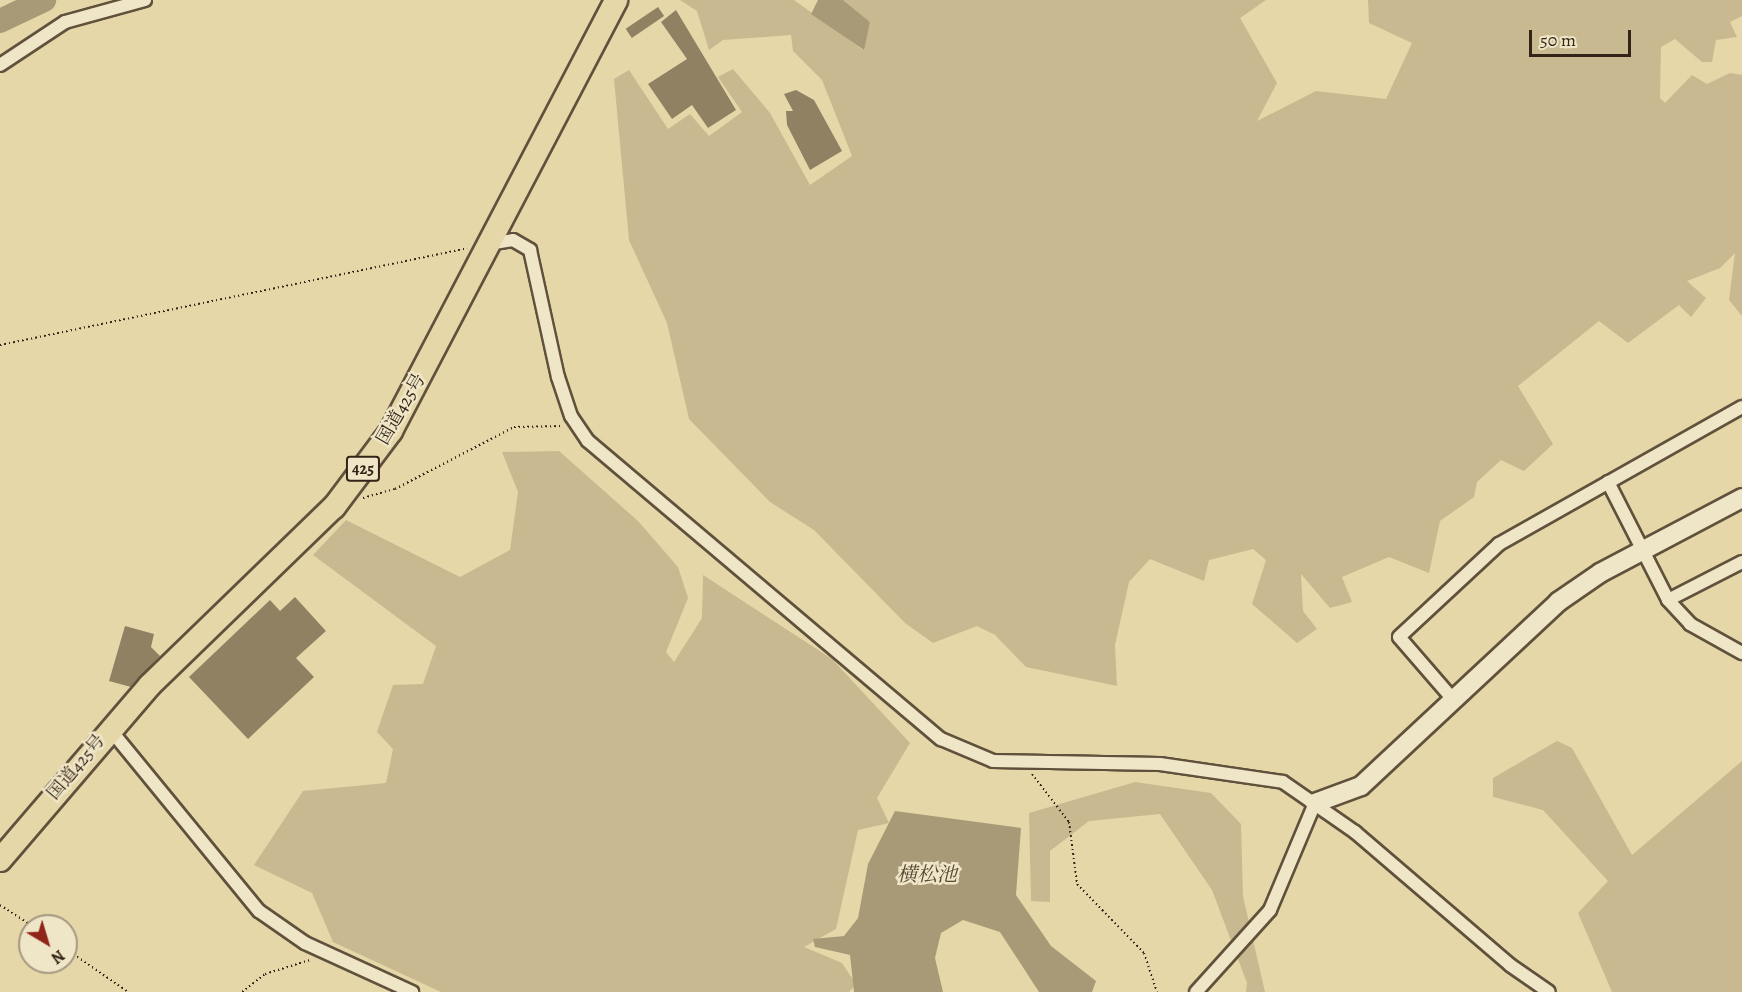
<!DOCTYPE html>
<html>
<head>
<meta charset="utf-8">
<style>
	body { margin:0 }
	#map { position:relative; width:1742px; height:992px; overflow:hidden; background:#e6d7a9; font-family:Alegreya,"Noto Serif JP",serif }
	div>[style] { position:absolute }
	.green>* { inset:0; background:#c8b990 }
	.water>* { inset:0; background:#a99a77 }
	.river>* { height:24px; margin:-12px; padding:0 12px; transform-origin:12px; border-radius:12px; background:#a99a77 }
	.building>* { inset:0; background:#918163; transform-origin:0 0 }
	.path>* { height:2px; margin-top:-1px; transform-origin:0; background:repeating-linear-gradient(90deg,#342417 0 1.5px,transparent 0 4.5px) }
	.roads { filter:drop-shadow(2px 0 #60513c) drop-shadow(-2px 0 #60513c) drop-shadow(0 2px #60513c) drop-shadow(0 -2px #60513c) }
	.street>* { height:12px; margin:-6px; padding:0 6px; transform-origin:6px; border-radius:6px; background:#efe5c7 }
	.secondary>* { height:18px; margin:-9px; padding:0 9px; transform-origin:9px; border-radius:9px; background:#efe5c7 }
	.highway>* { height:22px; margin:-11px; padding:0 11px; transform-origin:11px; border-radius:11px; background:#e6d7a9 }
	span { translate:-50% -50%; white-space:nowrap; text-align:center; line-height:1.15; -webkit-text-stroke:5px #efe5c7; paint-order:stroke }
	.shield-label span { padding:2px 4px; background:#efe5c7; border:2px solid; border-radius:4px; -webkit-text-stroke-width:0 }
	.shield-label { font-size:16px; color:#342417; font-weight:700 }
	.street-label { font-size:18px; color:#342417 }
	.water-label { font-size:20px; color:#574734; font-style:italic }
	.north { position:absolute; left:18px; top:914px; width:60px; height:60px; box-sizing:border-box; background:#efe5c7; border:2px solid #a49881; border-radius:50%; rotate:142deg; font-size:16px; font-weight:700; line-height:24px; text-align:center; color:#342417 }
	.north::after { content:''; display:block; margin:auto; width:21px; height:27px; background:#8f2418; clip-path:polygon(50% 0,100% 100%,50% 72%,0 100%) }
	.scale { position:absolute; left:1529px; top:30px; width:102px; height:27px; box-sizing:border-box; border:3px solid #342417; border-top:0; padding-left:8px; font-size:18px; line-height:21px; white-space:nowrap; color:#342417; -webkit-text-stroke:4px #efe5c7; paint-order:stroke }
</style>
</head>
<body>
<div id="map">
	<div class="green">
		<div style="clip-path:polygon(680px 0,794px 0,863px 50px,870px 22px,843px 0,1266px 0,1240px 18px,1277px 83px,1257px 121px,1316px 91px,1386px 99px,1412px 43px,1369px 23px,1368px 0,1742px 0,1742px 16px,1730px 22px,1737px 37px,1716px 40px,1712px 62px,1702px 62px,1675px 39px,1661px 47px,1660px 98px,1665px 103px,1692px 75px,1707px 84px,1730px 73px,1742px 75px,1742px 316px,1729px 300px,1735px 253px,1720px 268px,1687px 281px,1706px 298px,1691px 317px,1679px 305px,1628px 343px,1599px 321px,1518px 386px,1553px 444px,1524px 471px,1501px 460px,1477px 482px,1474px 497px,1440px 521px,1429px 573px,1389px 557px,1342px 577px,1352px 602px,1330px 608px,1301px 574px,1303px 611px,1317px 629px,1297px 643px,1252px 604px,1266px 560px,1253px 549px,1209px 560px,1204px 581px,1150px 559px,1129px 582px,1115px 645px,1117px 686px,1026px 667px,995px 635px,977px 626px,933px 643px,905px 623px,814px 530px,770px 502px,689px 419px,667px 323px,629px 240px,614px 79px,629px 70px,668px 129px,690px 114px,709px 136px,742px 112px,718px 77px,733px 69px,770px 113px,810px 185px,852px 156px,822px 80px,793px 51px,791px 35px,723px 40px,709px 50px,697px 11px)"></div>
		<div style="clip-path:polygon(559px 451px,638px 521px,678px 567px,688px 598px,666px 652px,674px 662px,702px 618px,703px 575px,832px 659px,910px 743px,877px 798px,889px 823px,858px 830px,836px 929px,804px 947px,842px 963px,856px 984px,849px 992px,441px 992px,333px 942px,312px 893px,254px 865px,303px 791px,386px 783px,393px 749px,377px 732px,393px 685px,423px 684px,436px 646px,313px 555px,346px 520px,460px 577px,510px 550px,518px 492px,502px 452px)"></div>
		<div style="clip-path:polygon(1557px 741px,1572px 748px,1632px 855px,1742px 761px,1742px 992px,1612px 992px,1578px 913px,1608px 881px,1543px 810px,1493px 797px,1493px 778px)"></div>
		<div style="clip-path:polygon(1135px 782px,1211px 793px,1241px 824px,1243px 896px,1265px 992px,1246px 992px,1247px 983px,1212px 890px,1160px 814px,1089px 821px,1050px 851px,1050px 902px,1031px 901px,1029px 813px)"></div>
	</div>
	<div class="water">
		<div style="clip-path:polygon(818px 0,843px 0,870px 22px,864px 50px,811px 14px)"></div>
		<div style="clip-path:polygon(895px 811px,1021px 828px,1016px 895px,1051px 946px,1096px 981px,1092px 992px,1039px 992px,1000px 932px,963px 920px,941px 933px,935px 958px,943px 992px,854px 992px,850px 955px,815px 947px,813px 939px,844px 936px,858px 918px,868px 864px)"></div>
	</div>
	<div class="river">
		<div style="left:0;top:21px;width:49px;rotate:-25.5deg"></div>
	</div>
	<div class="building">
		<div style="left:658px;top:7px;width:11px;height:39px;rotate:56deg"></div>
		<div style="clip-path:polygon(676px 10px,736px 110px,708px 128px,692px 105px,672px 119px,648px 84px,687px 59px,661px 22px)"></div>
		<div style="clip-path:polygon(796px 90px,814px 100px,842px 151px,810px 170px,787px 125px,786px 111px,793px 111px,784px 94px)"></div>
		<div style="clip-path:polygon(295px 597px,326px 631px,296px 658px,314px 677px,248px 739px,189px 677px,270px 600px,280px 611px)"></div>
		<div style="clip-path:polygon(125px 626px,154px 634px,151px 647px,160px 656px,131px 687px,109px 681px)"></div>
	</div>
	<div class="path">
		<div style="left:0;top:345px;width:477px;rotate:-11.7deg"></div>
		<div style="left:363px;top:498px;width:33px;rotate:-16deg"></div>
		<div style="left:395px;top:489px;width:134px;rotate:-27.5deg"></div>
		<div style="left:514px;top:427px;width:49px;rotate:-1.2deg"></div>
		<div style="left:1032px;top:774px;width:61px;rotate:52.4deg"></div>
		<div style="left:1069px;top:822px;width:63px;rotate:82.6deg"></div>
		<div style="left:1077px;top:884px;width:96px;rotate:45.8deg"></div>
		<div style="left:1144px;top:953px;width:41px;rotate:71.6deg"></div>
		<div style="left:0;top:905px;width:38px;rotate:33deg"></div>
		<div style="left:66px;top:949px;width:75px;rotate:34.7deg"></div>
		<div style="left:242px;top:992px;width:29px;rotate:-38deg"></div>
		<div style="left:265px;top:974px;width:47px;rotate:-17.3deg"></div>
	</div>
	<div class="roads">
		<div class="street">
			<div style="left:0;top:65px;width:78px;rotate:-33.5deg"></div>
			<div style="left:65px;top:22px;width:83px;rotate:-15.4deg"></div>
			<div style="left:488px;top:244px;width:25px;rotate:-9deg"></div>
			<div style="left:513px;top:240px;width:20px;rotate:30deg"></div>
			<div style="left:530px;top:250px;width:130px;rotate:77.6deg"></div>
			<div style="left:558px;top:377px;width:41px;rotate:71.6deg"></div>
			<div style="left:571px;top:416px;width:30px;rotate:56deg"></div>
			<div style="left:588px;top:441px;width:462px;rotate:40.2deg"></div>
			<div style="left:941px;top:739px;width:56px;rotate:22.9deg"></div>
			<div style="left:993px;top:761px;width:167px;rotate:1deg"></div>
			<div style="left:1160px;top:764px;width:124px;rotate:8.3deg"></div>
			<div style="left:1283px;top:782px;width:88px;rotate:34.8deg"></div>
			<div style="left:1355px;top:832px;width:204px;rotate:40.6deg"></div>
			<div style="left:1510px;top:965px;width:47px;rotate:34.7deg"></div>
			<div style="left:1608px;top:482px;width:132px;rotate:63deg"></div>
			<div style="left:1668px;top:600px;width:33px;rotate:47deg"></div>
			<div style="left:1690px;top:624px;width:60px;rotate:29.1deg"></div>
			<div style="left:1668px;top:600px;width:83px;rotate:-27.2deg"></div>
			<div style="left:1451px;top:697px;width:79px;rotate:-130.9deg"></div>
			<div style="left:1399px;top:637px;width:137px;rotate:-42.9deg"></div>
			<div style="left:1499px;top:544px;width:279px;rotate:-29.4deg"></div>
			<div style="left:109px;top:728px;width:237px;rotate:50.7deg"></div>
			<div style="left:259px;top:911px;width:56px;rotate:34.8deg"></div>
			<div style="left:305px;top:943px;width:118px;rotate:24.6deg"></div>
			<div style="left:1196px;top:992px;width:110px;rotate:-47.9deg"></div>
			<div style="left:1270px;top:910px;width:116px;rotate:-67.2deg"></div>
		</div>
		<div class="secondary">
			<div style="left:1315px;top:803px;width:49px;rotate:-20.3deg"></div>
			<div style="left:1361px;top:786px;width:270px;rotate:-43deg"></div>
			<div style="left:1558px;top:602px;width:51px;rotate:-34.6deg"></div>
			<div style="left:1600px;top:573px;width:161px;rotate:-27.8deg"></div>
		</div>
		<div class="highway">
			<div style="left:0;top:860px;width:230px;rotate:-49.4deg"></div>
			<div style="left:150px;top:685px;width:256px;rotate:-44.1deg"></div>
			<div style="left:334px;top:507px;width:95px;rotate:-53.1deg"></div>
			<div style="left:391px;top:431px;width:486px;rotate:-62.4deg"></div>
		</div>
	</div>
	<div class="shield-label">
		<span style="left:363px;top:469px">425</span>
	</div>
	<div class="street-label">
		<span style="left:401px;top:409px;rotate:-60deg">国道425号</span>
		<span style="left:76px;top:767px;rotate:-50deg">国道425号</span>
	</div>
	<div class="water-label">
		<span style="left:927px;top:874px">横松池</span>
	</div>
	<div class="north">N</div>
	<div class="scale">50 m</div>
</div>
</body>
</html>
